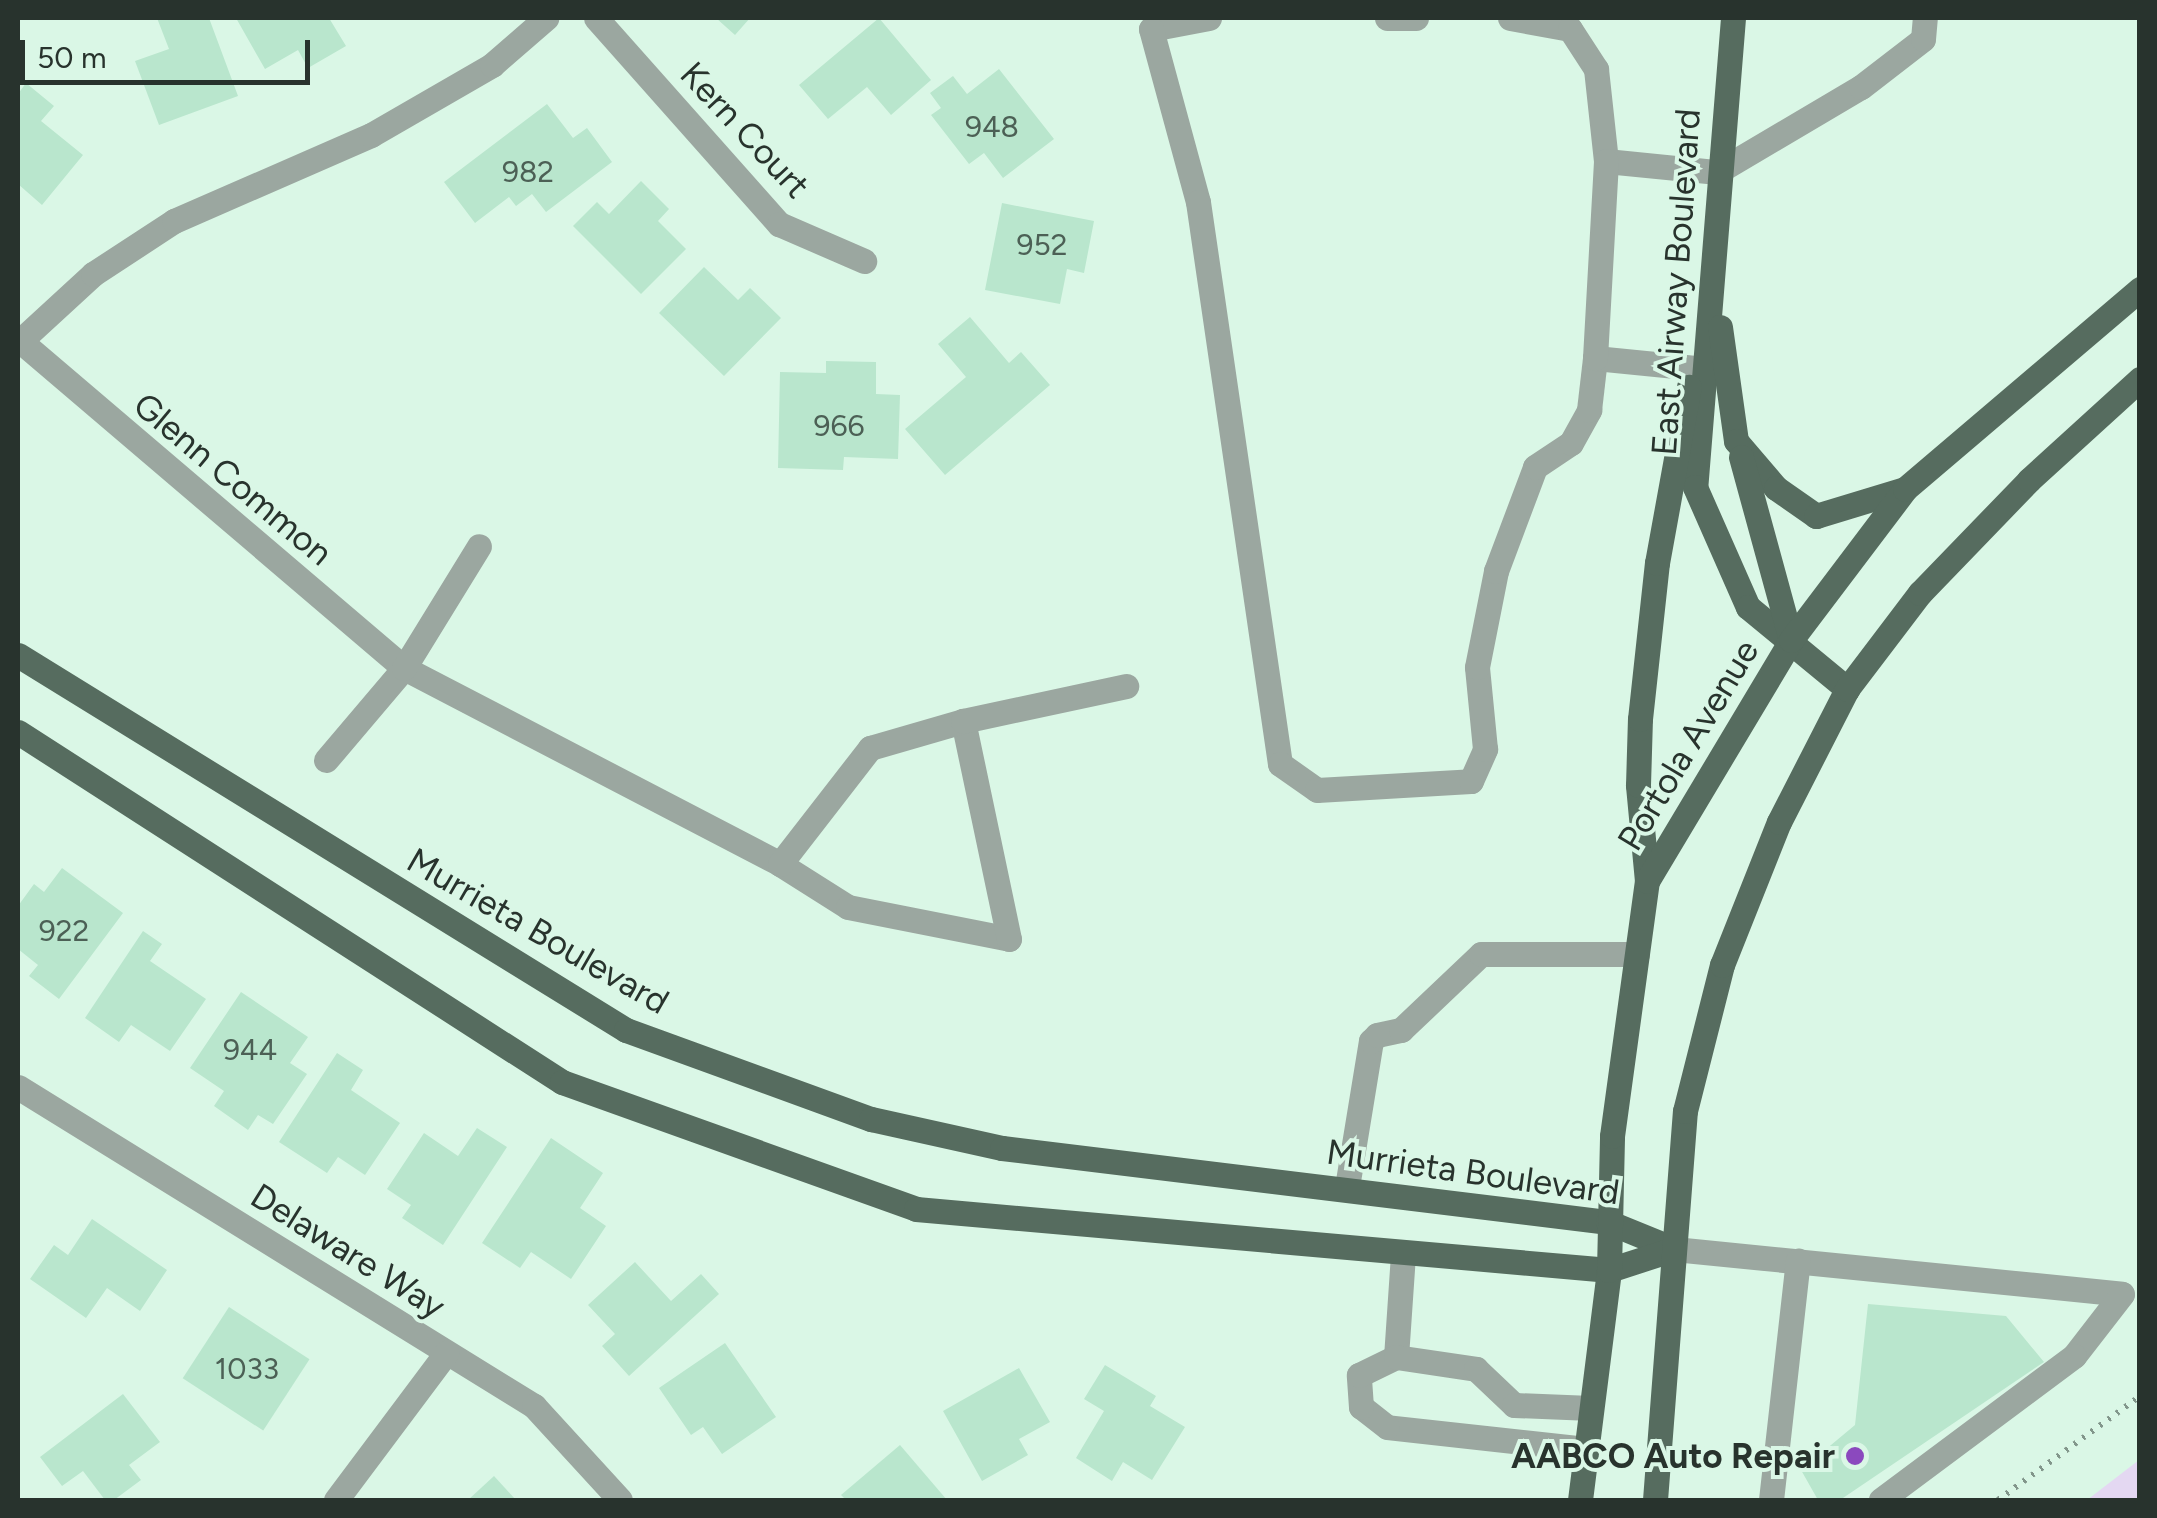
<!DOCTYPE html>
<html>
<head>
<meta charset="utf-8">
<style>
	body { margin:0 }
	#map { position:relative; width:2157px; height:1518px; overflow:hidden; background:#daf7e6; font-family:Figtree,sans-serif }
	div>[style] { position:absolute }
	.green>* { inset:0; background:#e4d8f2 }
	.building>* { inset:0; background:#b9e6cd; transform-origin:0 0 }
	.path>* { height:6px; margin-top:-3px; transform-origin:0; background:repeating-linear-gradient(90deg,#82968b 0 2.5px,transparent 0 10.5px) }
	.minor>* { height:25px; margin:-12.5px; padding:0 12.5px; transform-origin:12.5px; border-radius:12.5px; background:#9ba7a0 }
	.major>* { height:25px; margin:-12.5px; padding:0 12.5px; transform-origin:12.5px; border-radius:12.5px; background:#566c5f }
	.dots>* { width:28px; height:28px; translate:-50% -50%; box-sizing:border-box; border:5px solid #daf7e6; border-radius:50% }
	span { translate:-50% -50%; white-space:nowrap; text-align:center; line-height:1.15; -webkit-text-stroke:8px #daf7e6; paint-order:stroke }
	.number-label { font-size:30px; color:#4c6055 }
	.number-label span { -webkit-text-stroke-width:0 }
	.street-label { font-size:35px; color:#28332d }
	.poi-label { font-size:35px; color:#28332d; font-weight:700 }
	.right { translate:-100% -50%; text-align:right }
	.frame { position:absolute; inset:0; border:20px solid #28332d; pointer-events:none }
	.scale { position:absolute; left:20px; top:40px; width:290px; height:45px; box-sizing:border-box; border:5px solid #28332d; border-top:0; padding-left:12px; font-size:30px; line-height:35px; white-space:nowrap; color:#28332d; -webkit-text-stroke:8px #daf7e6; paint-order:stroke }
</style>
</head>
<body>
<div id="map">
	<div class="green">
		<div style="clip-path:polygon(2139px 1460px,2139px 1500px,2087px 1500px)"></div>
	</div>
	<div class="building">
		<div style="clip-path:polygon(157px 18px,209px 18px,238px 96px,159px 125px,135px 61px,169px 49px)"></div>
		<div style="clip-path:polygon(236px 18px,329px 18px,346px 46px,308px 68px,298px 50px,265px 69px)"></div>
		<div style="clip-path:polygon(716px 18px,750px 18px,735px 35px)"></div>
		<div style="clip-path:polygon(879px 18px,931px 80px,891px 115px,867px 87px,828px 119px,799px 85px)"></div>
		<div style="clip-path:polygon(999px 69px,1054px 139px,1003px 178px,984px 153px,969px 164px,931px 115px,941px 108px,930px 93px,953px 76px,967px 94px)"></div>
		<div style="clip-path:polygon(26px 83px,54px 106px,41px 121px,83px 155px,42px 205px,18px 184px,18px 94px)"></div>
		<div style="clip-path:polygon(547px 104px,573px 138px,587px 128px,612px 162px,546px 212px,532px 194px,516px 206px,509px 197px,475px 223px,444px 182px)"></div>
		<div style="clip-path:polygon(641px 181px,669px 209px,658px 221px,686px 249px,641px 294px,573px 226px,597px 202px,609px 214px)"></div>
		<div style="clip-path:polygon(1002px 203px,1094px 221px,1084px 273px,1067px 269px,1060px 304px,985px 290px)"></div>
		<div style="clip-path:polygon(704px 267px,738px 300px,750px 288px,781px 318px,724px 376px,659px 313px)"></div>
		<div style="clip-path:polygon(970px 317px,1009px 363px,1021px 352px,1050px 385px,945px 475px,905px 429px,966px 377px,938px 344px)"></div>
		<div style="clip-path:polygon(826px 361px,876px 362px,876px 394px,900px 395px,898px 459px,844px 457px,843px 470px,778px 468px,780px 372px,826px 373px)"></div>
		<div style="clip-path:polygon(62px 868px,123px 913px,59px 999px,29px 976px,38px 965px,18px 949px,18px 906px,34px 884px,44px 892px)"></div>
		<div style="clip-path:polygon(143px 931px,162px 944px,150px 961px,206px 999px,170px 1051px,131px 1025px,119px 1042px,85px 1018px)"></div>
		<div style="clip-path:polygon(241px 992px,308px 1037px,290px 1063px,307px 1074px,273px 1124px,258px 1115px,248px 1130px,214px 1106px,224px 1091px,190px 1068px)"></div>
		<div style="clip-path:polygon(337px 1053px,363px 1070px,351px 1090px,400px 1123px,365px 1175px,338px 1157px,327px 1173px,279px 1142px)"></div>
		<div style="clip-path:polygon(477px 1128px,507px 1147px,443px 1245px,402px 1218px,411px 1205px,387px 1189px,424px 1133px,458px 1156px)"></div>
		<div style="clip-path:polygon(551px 1138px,603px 1173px,580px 1208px,606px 1226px,571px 1279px,531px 1252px,520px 1268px,482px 1243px)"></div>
		<div style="clip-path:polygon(92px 1219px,167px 1270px,140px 1311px,107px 1288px,86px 1318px,30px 1279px,54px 1245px,68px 1255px)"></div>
		<div style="clip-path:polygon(635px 1262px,671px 1301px,701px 1274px,719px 1294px,629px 1376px,602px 1346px,615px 1334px,588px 1305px)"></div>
		<div style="clip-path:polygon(1868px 1304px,2006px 1316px,2044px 1362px,1840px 1500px,1818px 1500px,1801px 1470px,1855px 1425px)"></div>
		<div style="left:229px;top:1307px;width:96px;height:85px;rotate:33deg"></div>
		<div style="clip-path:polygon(725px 1343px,776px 1417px,722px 1454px,703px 1427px,691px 1435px,659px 1388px)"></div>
		<div style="clip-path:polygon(1105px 1365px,1156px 1396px,1150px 1406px,1185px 1427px,1152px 1480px,1123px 1462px,1112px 1481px,1076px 1458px,1104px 1411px,1084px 1399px)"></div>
		<div style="clip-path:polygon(1019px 1368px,1050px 1422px,1019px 1439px,1028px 1455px,982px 1481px,943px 1411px)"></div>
		<div style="clip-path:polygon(123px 1394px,160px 1442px,129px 1465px,141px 1480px,114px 1500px,105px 1500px,83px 1471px,62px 1486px,40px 1457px)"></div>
		<div style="clip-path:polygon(900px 1445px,947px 1500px,846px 1500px,841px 1495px)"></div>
		<div style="clip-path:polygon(494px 1476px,516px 1500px,468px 1500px)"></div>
	</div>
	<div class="path">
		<div style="left:1998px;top:1500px;width:176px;rotate:-36.2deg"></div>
	</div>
	<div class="minor">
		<div style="left:596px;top:18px;width:276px;rotate:48.4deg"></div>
		<div style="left:779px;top:224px;width:93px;rotate:23.5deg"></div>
		<div style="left:1209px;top:18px;width:59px;rotate:169.3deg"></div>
		<div style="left:1151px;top:29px;width:179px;rotate:74.8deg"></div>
		<div style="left:1198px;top:202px;width:568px;rotate:81.7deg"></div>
		<div style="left:1280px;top:764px;width:45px;rotate:35.1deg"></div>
		<div style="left:1317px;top:790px;width:154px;rotate:-3.3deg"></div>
		<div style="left:1471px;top:781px;width:35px;rotate:-66deg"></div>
		<div style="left:1485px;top:749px;width:82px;rotate:-95.6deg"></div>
		<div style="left:1477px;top:667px;width:98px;rotate:-78.8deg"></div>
		<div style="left:1496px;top:571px;width:111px;rotate:-69.4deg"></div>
		<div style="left:1535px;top:467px;width:43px;rotate:-33.7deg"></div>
		<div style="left:1571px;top:443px;width:38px;rotate:-61deg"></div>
		<div style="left:1589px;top:410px;width:52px;rotate:-83.4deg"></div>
		<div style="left:1595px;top:358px;width:111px;rotate:5.7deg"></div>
		<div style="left:1387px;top:18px;width:29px"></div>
		<div style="left:1510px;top:18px;width:61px;rotate:10.4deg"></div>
		<div style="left:1570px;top:29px;width:48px;rotate:57deg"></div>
		<div style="left:1596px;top:69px;width:93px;rotate:83.8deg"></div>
		<div style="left:1606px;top:161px;width:112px;rotate:5.7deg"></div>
		<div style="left:1717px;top:172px;width:167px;rotate:-30.6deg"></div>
		<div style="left:1861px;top:87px;width:78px;rotate:-37.7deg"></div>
		<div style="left:1923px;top:39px;width:21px;rotate:-85deg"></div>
		<div style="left:18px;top:339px;width:507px;rotate:40.44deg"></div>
		<div style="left:404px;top:668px;width:424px;rotate:27.5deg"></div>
		<div style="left:780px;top:864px;width:80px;rotate:32.3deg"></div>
		<div style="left:848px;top:907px;width:164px;rotate:11.2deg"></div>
		<div style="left:1009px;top:939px;width:223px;rotate:-101.9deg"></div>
		<div style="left:18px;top:343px;width:102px;rotate:-42.6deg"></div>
		<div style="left:93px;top:274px;width:97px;rotate:-33.2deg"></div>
		<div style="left:174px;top:221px;width:215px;rotate:-23.6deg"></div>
		<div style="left:371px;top:135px;width:140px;rotate:-30deg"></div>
		<div style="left:492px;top:65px;width:72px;rotate:-41deg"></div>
		<div style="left:1595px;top:358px;width:197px;rotate:-86.8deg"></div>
		<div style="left:326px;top:760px;width:121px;rotate:-49.7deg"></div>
		<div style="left:404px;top:668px;width:143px;rotate:-58.4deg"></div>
		<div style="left:780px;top:864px;width:147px;rotate:-52.2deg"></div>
		<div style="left:870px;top:748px;width:97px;rotate:-16.2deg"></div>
		<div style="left:963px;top:721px;width:167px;rotate:-12.1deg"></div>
		<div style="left:18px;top:1087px;width:607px;rotate:31.73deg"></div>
		<div style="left:534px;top:1406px;width:127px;rotate:47.5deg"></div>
		<div style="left:1347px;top:1187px;width:148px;rotate:-80.7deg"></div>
		<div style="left:1371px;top:1041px;width:8px;rotate:-45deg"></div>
		<div style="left:1377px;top:1035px;width:25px;rotate:-12deg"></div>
		<div style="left:1401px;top:1030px;width:110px;rotate:-43.5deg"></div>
		<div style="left:1481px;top:954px;width:156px"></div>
		<div style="left:1674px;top:1249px;width:450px;rotate:5.7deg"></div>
		<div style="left:2122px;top:1294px;width:78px;rotate:127.7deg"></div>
		<div style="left:2074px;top:1356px;width:241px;rotate:143.3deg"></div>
		<div style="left:1396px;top:1357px;width:104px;rotate:-86.1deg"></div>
		<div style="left:1586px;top:1449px;width:200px;rotate:-173.7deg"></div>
		<div style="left:1387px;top:1427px;width:33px;rotate:-142deg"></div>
		<div style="left:1361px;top:1407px;width:32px;rotate:-94deg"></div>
		<div style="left:1359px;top:1375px;width:41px;rotate:-25.9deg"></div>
		<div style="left:1396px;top:1357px;width:81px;rotate:8.5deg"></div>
		<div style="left:1476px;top:1369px;width:52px;rotate:43.5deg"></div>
		<div style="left:1514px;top:1405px;width:77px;rotate:2.2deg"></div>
		<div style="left:336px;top:1500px;width:184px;rotate:-53.2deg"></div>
		<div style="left:1771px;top:1500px;width:241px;rotate:-83.6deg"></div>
	</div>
	<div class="major">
		<div style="left:1733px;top:18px;width:471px;rotate:94.6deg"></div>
		<div style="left:1695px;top:487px;width:131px;rotate:66.2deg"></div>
		<div style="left:1748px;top:607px;width:129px;rotate:39.6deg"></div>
		<div style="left:1720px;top:327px;width:115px;rotate:82deg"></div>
		<div style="left:1736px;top:441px;width:62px;rotate:49.6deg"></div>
		<div style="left:1776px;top:488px;width:49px;rotate:35deg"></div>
		<div style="left:1816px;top:516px;width:93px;rotate:-16.9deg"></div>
		<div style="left:1741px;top:457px;width:190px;rotate:74.7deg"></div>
		<div style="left:18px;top:655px;width:714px;rotate:31.67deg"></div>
		<div style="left:626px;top:1030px;width:261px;rotate:20deg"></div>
		<div style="left:871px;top:1119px;width:134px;rotate:12.5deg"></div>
		<div style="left:1002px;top:1148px;width:611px;rotate:6.96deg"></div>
		<div style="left:1608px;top:1222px;width:71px;rotate:22.2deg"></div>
		<div style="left:18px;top:732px;width:647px;rotate:32.76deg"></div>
		<div style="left:562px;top:1082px;width:376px;rotate:19.7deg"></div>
		<div style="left:916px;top:1209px;width:696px;rotate:5.03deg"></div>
		<div style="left:1609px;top:1270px;width:68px;rotate:-17.9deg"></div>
		<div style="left:1647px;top:881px;width:96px;rotate:-95.4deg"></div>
		<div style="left:1638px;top:785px;width:66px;rotate:-88.3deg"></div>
		<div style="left:1640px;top:719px;width:157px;rotate:-83.8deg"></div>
		<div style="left:1657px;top:563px;width:179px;rotate:-79.7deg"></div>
		<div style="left:1580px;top:1500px;width:232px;rotate:-82.8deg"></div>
		<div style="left:1609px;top:1270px;width:134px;rotate:-88.7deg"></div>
		<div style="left:1612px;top:1136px;width:257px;rotate:-82.2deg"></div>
		<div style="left:1647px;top:881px;width:281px;rotate:-59.1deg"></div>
		<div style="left:1791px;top:640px;width:189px;rotate:-52.9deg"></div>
		<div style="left:1905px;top:489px;width:309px;rotate:-40.4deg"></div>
		<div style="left:1655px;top:1500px;width:390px;rotate:-85.6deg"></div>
		<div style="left:1685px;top:1111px;width:151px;rotate:-75.8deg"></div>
		<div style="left:1722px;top:965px;width:154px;rotate:-68.3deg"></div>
		<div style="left:1779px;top:822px;width:149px;rotate:-62.9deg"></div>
		<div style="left:1847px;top:689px;width:121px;rotate:-52.8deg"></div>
		<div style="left:1920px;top:593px;width:157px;rotate:-46deg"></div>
		<div style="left:2029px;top:480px;width:150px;rotate:-42.3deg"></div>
	</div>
	<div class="dots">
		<div style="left:1855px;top:1456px;background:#8b49be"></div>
	</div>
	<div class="number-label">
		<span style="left:992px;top:127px">948</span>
		<span style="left:528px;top:172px">982</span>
		<span style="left:1042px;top:245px">952</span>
		<span style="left:839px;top:426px">966</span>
		<span style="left:64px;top:931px">922</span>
		<span style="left:250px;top:1050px">944</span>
		<span style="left:247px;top:1369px">1033</span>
	</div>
	<div class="street-label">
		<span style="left:745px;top:130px;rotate:47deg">Kern Court</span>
		<span style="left:1676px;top:282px;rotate:-86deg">East Airway Boulevard</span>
		<span style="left:233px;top:479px;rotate:40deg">Glenn Common</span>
		<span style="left:1688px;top:745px;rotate:-59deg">Portola Avenue</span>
		<span style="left:538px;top:931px;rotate:30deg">Murrieta Boulevard</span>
		<span style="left:1473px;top:1172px;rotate:8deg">Murrieta Boulevard</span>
		<span style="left:348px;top:1251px;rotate:32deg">Delaware Way</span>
	</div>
	<div class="poi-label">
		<span class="right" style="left:1835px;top:1456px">AABCO Auto Repair</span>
	</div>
	<div class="frame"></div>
	<div class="scale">50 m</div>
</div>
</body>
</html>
